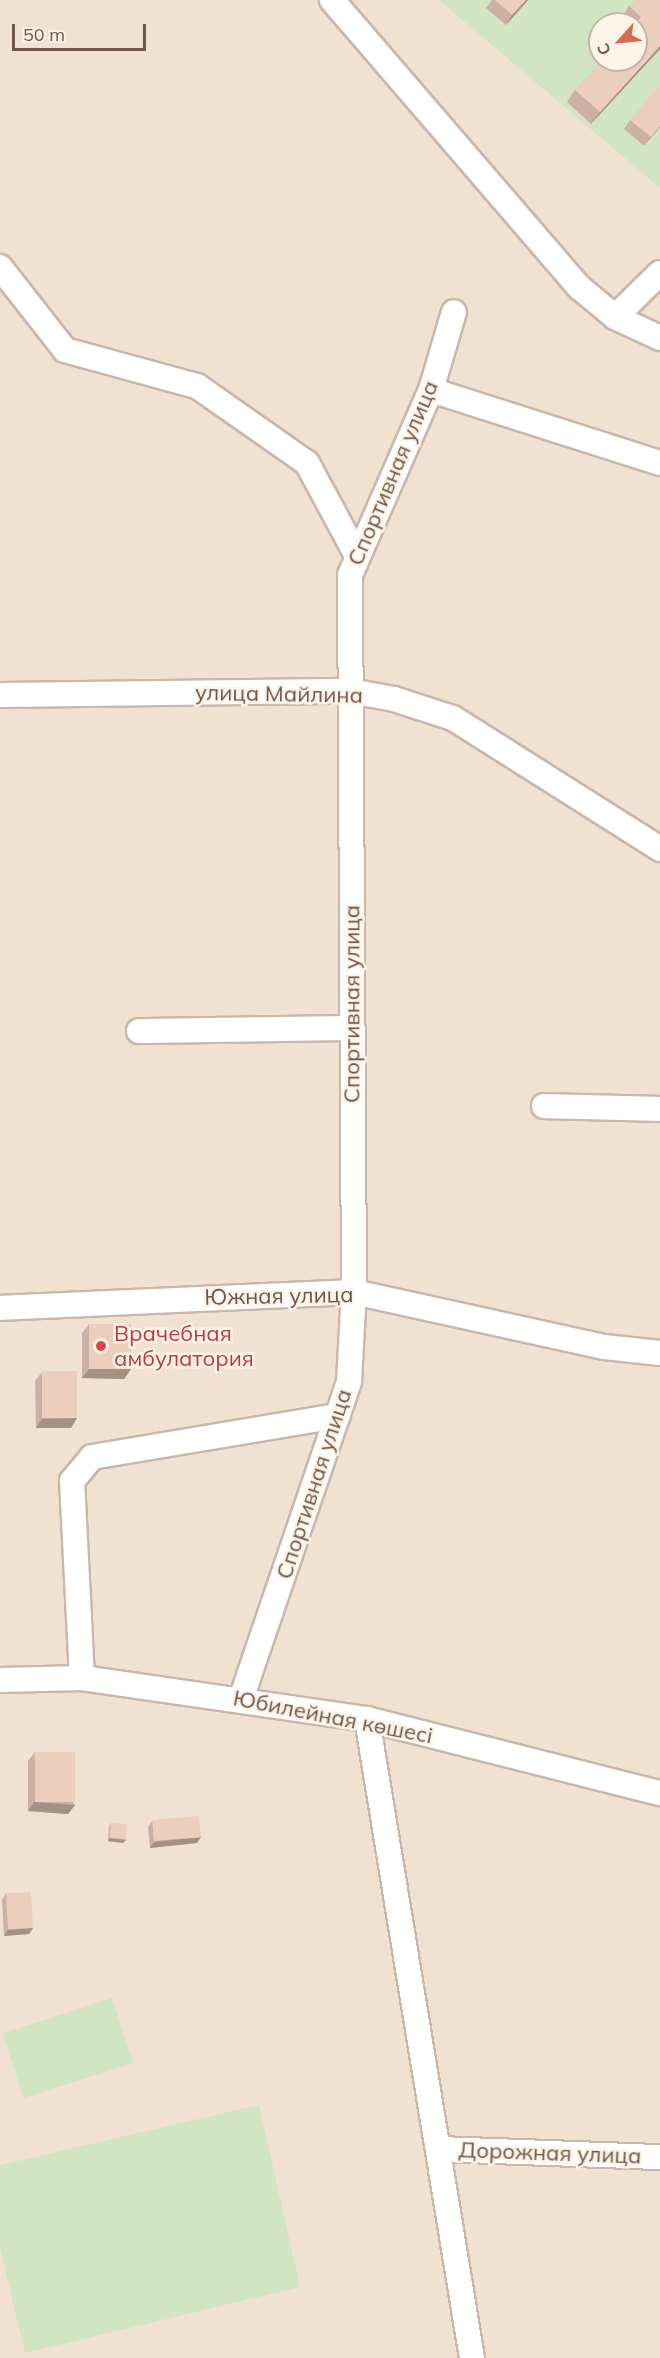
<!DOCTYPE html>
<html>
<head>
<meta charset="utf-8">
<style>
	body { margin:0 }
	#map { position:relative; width:660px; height:2358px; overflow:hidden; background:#f9efe2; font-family:Mulish,sans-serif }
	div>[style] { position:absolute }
	.residential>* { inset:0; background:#f0e1d1 }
	.green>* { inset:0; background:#d2e5c2; transform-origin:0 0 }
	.roads { filter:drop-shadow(2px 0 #c8b7aa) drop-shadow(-2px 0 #c8b7aa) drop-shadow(0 2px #c8b7aa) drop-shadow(0 -2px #c8b7aa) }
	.minor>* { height:24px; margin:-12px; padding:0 12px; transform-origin:12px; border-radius:12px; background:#fff }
	.wall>* { inset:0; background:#cbb1a3 }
	.shaded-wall>* { inset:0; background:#a59084 }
	.building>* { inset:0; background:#eccebd; transform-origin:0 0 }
	.dots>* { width:16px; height:16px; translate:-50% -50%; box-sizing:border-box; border:3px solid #fdf4e8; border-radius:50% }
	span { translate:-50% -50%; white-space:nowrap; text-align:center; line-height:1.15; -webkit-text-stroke:5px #fdf4e8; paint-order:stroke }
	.street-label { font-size:22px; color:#6e564b }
	.health-label { font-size:22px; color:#be3a42 }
	.left { translate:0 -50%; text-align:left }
	.north { position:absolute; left:588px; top:12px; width:60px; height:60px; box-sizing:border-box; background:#fdf4e8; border:2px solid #c4b5a9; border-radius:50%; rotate:243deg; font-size:16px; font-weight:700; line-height:24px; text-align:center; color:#6e564b }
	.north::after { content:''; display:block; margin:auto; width:21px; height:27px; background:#d76b53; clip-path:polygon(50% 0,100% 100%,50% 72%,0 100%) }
	.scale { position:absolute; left:12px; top:24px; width:134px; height:27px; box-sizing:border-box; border:3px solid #6e564b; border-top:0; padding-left:8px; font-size:18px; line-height:21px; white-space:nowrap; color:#6e564b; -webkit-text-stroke:4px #fdf4e8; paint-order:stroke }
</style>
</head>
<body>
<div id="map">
	<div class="residential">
		<div style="clip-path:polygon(evenodd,0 0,660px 0,660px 2358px,0 2358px,0 0,600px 24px,636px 24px,636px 60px,600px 60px,600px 24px)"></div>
	</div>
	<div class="green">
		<div style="clip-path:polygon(evenodd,439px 0,660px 0,660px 188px,439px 0,600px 24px,636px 24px,636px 60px,600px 60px,600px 24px)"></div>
		<div style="left:112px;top:1998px;width:68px;height:115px;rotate:72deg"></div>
		<div style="clip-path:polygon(259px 2105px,300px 2287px,25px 2353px,0 2248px,0 2165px)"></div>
	</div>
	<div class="roads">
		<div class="minor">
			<div style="left:332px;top:0;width:379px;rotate:49.3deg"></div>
			<div style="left:579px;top:287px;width:47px;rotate:39.8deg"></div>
			<div style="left:615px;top:317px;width:50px;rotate:25deg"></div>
			<div style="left:0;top:267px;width:105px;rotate:51.9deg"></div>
			<div style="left:65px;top:350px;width:137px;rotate:15.3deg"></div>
			<div style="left:197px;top:386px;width:134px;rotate:35deg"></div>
			<div style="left:307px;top:463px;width:106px;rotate:61.7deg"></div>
			<div style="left:615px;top:317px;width:63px;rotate:-44.4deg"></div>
			<div style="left:431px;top:390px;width:240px;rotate:17.7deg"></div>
			<div style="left:0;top:695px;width:350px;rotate:-0.7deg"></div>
			<div style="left:350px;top:691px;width:45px;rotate:10.3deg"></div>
			<div style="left:394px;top:699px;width:62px;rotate:17.9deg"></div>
			<div style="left:453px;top:718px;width:245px;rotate:32.3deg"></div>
			<div style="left:139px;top:1031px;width:213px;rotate:-0.8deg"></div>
			<div style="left:544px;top:1106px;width:116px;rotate:1.5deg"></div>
			<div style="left:0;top:1308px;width:354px;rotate:-2.6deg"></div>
			<div style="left:354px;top:1292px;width:256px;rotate:12.4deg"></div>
			<div style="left:604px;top:1347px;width:56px;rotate:6.1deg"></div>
			<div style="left:82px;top:1678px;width:197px;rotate:-92.9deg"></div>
			<div style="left:72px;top:1481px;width:31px;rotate:-50deg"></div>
			<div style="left:92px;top:1457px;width:249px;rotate:-9.5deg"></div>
			<div style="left:0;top:1680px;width:82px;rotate:-1.4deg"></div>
			<div style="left:82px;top:1678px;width:288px;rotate:8.2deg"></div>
			<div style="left:367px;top:1719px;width:302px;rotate:14.2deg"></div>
			<div style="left:241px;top:1699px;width:336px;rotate:-71.2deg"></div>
			<div style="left:349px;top:1381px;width:89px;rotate:-86.8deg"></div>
			<div style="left:354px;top:1292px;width:717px;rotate:-90.32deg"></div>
			<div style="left:350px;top:575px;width:202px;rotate:-66.4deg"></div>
			<div style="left:431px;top:390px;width:81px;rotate:-73.6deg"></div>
			<div style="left:367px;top:1719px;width:648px;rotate:80.67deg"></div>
			<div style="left:439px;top:2149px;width:221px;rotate:2.1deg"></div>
		</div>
	</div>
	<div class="wall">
		<div style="clip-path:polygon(492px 0,528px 0,506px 25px,486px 8px)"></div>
		<div style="clip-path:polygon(660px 0,660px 49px,591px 124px,567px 102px,575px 90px,636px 24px,627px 24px,621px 18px,629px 6px)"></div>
		<div style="clip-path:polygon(630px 120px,660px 127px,644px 146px,624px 129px)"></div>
		<div style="clip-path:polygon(89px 1324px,131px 1369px,124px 1379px,82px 1378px,82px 1333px)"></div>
		<div style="clip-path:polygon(42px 1372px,77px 1418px,71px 1428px,36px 1428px,35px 1381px)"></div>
		<div style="clip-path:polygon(35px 1752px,75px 1805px,68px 1814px,28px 1811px,28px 1761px)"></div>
		<div style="clip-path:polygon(152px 1821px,197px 1843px,150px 1848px,148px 1827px)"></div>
		<div style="clip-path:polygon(111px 1823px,126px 1840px,123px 1843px,108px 1841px,109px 1826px)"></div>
		<div style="clip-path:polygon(6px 1893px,33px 1928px,29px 1934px,4px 1936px,2px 1900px)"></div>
	</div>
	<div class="shaded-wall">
		<div style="clip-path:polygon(526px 0,528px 0,506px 25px,512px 15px)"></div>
		<div style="clip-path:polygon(660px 46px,660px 49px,591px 124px,600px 112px)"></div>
		<div style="clip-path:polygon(660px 126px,660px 127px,644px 146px,651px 137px)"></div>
		<div style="clip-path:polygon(89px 1369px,131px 1369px,124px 1379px,82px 1378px)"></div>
		<div style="clip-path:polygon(77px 1418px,71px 1428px,36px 1428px,42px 1419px)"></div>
		<div style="clip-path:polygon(34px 1802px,75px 1805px,68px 1814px,28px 1811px)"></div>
		<div style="clip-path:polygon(201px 1837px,197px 1843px,150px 1848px,154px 1842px)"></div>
		<div style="clip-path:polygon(110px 1838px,126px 1840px,123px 1843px,108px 1841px)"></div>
		<div style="clip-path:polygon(33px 1928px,29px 1934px,4px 1936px,8px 1930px)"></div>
	</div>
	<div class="building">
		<div style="clip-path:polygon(495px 0,526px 0,512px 15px)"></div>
		<div style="clip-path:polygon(635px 0,660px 0,660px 46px,600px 112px,575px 90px,602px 60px,636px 60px,636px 24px,635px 24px,641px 17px,629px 6px)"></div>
		<div style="clip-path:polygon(660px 84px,660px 126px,651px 137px,630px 120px)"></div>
		<div style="left:89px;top:1324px;width:42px;height:45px"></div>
		<div style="left:77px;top:1371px;width:47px;height:35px;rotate:90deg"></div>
		<div style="left:35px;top:1752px;width:40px;height:50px"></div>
		<div style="left:199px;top:1816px;width:21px;height:47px;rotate:85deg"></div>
		<div style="left:111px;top:1823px;width:16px;height:15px;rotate:4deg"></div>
		<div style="left:31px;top:1892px;width:36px;height:25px;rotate:87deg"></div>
	</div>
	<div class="dots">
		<div style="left:101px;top:1346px;background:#e0444e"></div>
	</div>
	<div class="street-label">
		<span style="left:393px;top:473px;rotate:-67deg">Спортивная улица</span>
		<span style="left:279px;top:694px;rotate:1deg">улица Майлина</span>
		<span style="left:352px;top:1004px;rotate:-90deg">Спортивная улица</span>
		<span style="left:279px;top:1296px;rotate:-1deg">Южная улица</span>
		<span style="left:314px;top:1484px;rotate:-72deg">Спортивная улица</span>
		<span style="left:333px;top:1717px;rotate:11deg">Юбилейная көшесі</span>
		<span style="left:550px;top:2153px;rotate:2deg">Дорожная улица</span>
	</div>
	<div class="health-label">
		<span class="left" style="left:114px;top:1346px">Врачебная<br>амбулатория</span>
	</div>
	<div class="north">С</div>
	<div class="scale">50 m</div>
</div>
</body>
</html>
